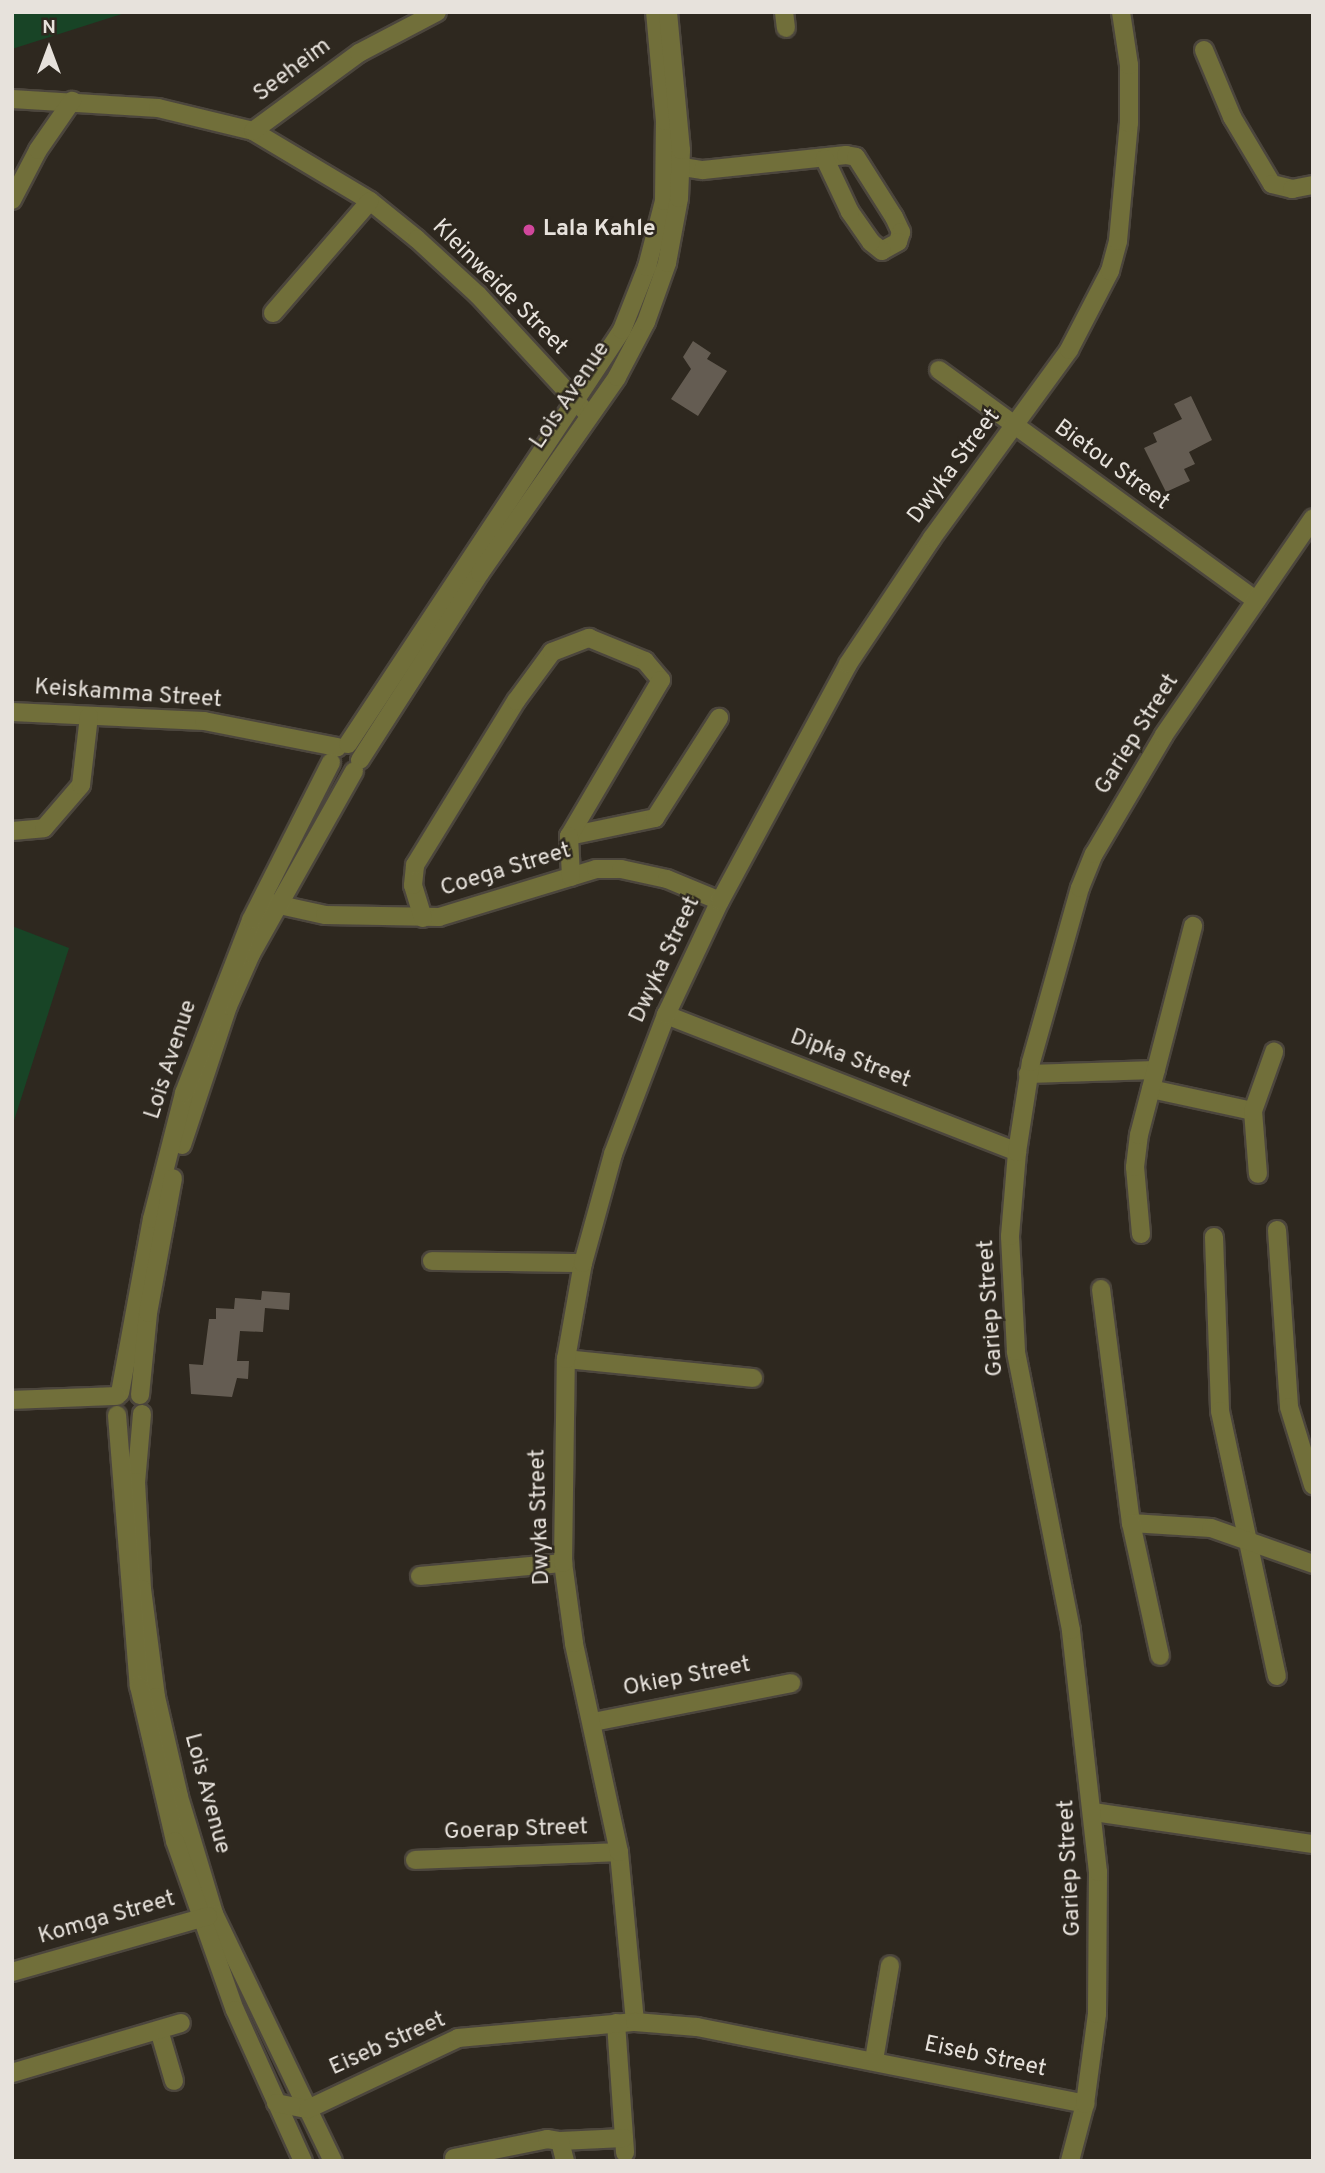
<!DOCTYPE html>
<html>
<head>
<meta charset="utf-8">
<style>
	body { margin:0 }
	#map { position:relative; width:1325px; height:2173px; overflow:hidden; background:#2e281f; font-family:Overpass,sans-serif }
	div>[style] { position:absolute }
	.green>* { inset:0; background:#184426 }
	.building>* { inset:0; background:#645c52 }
	.roads { filter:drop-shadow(2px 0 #4c463d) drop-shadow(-2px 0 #4c463d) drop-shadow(0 2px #4c463d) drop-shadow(0 -2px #4c463d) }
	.minor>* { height:18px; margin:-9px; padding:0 9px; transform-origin:9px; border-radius:9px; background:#716f3a }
	.dots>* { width:19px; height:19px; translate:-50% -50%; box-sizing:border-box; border:4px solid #2e281f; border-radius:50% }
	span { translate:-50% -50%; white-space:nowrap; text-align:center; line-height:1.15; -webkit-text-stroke:5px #2e281f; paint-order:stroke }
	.street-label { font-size:23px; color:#e7e2dc }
	.poi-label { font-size:23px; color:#e7e2dc; font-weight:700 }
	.left { translate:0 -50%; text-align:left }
	.frame { position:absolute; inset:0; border:14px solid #e7e2dc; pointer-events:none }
	.north { position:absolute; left:14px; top:14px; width:70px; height:70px; -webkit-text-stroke:5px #2e281f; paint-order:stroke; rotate:0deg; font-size:19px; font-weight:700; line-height:28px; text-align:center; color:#e7e2dc }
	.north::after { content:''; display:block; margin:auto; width:24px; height:32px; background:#e7e2dc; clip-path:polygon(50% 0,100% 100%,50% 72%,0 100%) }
</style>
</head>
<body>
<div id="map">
	<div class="green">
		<div style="clip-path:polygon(12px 12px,128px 12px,12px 49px)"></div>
		<div style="clip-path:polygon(12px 926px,69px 948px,12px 1127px)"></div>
	</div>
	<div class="building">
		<div style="clip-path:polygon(693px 341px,711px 353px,707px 359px,727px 371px,698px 416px,671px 399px,691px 369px,683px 357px)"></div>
		<div style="clip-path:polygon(1191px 396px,1212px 440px,1189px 452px,1195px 464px,1184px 469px,1190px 481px,1166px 492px,1144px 448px,1157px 442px,1153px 433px,1182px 419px,1174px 404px)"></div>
		<div style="clip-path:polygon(262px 1291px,290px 1293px,289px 1310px,265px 1308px,263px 1332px,240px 1331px,237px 1361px,249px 1361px,248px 1379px,237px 1378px,232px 1397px,191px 1394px,189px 1364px,203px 1365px,209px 1319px,216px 1319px,216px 1308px,234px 1309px,235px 1298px,261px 1300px)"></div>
	</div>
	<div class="roads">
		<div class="minor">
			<div style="left:784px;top:12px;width:16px;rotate:83deg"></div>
			<div style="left:1204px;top:50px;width:73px;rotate:67.3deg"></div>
			<div style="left:1232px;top:117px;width:78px;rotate:59.2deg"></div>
			<div style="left:1272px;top:184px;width:21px;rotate:14deg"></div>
			<div style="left:1292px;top:189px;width:21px;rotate:-11deg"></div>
			<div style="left:12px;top:99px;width:146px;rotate:3.5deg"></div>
			<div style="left:158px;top:108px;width:98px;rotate:13.6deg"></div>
			<div style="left:253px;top:131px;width:136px;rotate:30.9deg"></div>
			<div style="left:370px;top:201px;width:60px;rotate:39deg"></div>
			<div style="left:417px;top:239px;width:83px;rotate:42.6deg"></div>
			<div style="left:478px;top:295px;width:158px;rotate:47.3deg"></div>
			<div style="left:253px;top:131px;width:132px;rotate:-36.3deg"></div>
			<div style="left:359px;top:53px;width:88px;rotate:-27.7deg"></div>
			<div style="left:670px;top:165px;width:33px;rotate:9deg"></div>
			<div style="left:703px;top:170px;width:144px;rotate:-6deg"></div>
			<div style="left:846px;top:155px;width:10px;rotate:11deg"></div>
			<div style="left:856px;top:157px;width:71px;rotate:57.7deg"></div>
			<div style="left:894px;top:217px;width:17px;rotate:65deg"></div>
			<div style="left:901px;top:232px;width:10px;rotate:107deg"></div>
			<div style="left:898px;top:242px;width:18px;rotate:151deg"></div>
			<div style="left:882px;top:251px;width:14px;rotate:-141deg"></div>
			<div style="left:871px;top:242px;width:37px;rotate:-125deg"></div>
			<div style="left:850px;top:212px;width:59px;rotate:-115.3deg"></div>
			<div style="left:12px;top:200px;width:56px;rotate:-62.5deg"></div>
			<div style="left:38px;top:150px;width:60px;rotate:-55.2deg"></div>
			<div style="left:273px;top:313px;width:148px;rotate:-49.1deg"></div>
			<div style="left:939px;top:370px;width:392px;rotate:36deg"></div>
			<div style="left:12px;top:712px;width:192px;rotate:2.7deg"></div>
			<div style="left:204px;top:721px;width:136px;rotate:11.1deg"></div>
			<div style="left:348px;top:744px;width:496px;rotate:-56.5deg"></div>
			<div style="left:622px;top:330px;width:68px;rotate:-68.4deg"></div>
			<div style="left:647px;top:267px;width:68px;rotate:-75.6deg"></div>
			<div style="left:664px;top:201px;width:80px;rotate:-89.3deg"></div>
			<div style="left:665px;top:121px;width:109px;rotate:-95.2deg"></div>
			<div style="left:360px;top:760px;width:222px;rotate:-57.3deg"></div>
			<div style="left:480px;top:573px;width:239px;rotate:-55deg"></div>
			<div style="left:617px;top:377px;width:62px;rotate:-62.2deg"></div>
			<div style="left:646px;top:322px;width:63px;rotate:-70.4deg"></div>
			<div style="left:667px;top:263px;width:66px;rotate:-79.5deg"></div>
			<div style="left:679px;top:198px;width:48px;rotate:-87.6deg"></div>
			<div style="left:681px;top:150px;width:139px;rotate:-95.4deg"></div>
			<div style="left:12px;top:831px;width:32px;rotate:-5deg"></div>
			<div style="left:44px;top:828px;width:57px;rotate:-49.3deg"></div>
			<div style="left:81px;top:785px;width:69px;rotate:-83.4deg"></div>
			<div style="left:569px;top:836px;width:88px;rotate:-11.8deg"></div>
			<div style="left:655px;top:818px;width:119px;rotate:-57.4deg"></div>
			<div style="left:266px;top:902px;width:60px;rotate:12.4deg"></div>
			<div style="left:325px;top:915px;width:114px;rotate:1deg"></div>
			<div style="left:439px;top:917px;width:164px;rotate:-17deg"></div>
			<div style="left:596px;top:869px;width:25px"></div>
			<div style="left:621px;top:869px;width:47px;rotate:12.3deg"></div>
			<div style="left:667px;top:879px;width:57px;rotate:22.5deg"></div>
			<div style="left:423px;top:918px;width:34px;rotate:-107deg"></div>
			<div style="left:413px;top:885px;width:20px;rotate:-84deg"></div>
			<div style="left:415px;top:865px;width:193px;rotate:-58.4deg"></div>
			<div style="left:516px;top:701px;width:61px;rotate:-53.7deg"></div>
			<div style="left:552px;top:652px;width:40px;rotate:-21deg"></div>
			<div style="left:589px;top:638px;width:61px;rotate:22.3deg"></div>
			<div style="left:645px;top:661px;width:25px;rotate:50deg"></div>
			<div style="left:661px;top:680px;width:181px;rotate:120.5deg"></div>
			<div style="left:569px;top:836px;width:41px;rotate:87.2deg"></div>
			<div style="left:666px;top:1015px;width:377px;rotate:21.3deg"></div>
			<div style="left:1028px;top:1074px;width:128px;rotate:-1.8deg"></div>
			<div style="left:1151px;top:1089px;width:104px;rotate:12.2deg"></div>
			<div style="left:1253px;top:1111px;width:63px;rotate:85.5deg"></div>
			<div style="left:1253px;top:1111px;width:63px;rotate:-70.4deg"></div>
			<div style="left:182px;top:1145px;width:146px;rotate:-71.7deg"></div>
			<div style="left:228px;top:1006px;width:57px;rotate:-66.1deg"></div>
			<div style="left:251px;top:954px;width:210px;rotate:-60.6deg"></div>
			<div style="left:1277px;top:1230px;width:177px;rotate:86.1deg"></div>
			<div style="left:1289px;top:1407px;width:82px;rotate:72.9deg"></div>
			<div style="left:1141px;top:1234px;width:67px;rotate:-95.1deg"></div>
			<div style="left:1135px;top:1167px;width:32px;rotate:-83deg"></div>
			<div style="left:1139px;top:1135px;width:216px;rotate:-75.5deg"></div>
			<div style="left:1214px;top:1237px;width:174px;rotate:88deg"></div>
			<div style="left:1220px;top:1411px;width:271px;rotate:77.9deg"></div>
			<div style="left:432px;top:1261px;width:151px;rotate:0.8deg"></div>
			<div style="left:1101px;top:1289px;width:236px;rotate:82.7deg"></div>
			<div style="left:1131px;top:1523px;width:80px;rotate:3.6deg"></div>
			<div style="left:1211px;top:1528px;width:108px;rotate:19.4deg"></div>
			<div style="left:566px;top:1359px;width:188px;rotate:5.8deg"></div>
			<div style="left:120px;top:1393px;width:177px;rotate:-79.6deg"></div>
			<div style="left:152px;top:1219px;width:130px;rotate:-75.7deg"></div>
			<div style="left:184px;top:1093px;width:186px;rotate:-68.8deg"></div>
			<div style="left:251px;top:920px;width:177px;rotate:-63.1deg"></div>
			<div style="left:140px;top:1395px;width:82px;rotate:-84.4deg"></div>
			<div style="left:148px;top:1313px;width:137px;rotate:-79.5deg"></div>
			<div style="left:12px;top:1400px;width:105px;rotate:-2.2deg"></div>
			<div style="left:142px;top:1414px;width:68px;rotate:95deg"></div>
			<div style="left:136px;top:1482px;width:107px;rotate:86.8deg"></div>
			<div style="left:142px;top:1589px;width:109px;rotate:82.6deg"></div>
			<div style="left:156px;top:1697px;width:103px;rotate:77deg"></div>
			<div style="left:179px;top:1797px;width:122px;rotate:73.3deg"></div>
			<div style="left:214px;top:1914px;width:274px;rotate:64.3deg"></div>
			<div style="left:117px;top:1415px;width:272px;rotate:85.4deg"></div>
			<div style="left:139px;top:1686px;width:159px;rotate:76.9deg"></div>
			<div style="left:175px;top:1841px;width:179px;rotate:70.5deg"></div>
			<div style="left:235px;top:2010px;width:166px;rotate:65.8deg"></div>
			<div style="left:1131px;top:1523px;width:136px;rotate:77.7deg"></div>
			<div style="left:420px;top:1576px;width:144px;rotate:-5.2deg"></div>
			<div style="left:593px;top:1722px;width:202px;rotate:-11.1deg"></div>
			<div style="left:1093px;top:1812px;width:222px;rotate:8.3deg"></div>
			<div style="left:415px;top:1860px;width:204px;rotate:-2.2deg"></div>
			<div style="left:12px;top:1972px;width:204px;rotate:-15.9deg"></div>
			<div style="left:635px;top:2022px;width:171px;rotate:-95.4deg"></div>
			<div style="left:619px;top:1852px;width:214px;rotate:-102.2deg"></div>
			<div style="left:574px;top:1643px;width:81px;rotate:-97.8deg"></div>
			<div style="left:563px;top:1563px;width:204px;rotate:-89.2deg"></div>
			<div style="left:566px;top:1359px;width:97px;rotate:-80deg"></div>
			<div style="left:583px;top:1263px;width:113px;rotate:-74.6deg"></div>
			<div style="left:613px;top:1154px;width:149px;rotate:-69.1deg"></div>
			<div style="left:666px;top:1015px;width:126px;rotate:-64.7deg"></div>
			<div style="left:720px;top:901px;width:269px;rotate:-61.6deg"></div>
			<div style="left:848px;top:664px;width:151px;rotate:-56.3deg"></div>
			<div style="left:932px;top:538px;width:233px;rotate:-53.9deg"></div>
			<div style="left:1069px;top:350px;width:89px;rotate:-62.6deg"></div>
			<div style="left:1110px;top:271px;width:31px;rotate:-75deg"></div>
			<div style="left:1118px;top:241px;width:119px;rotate:-84.7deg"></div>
			<div style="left:1129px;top:123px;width:58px;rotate:-90deg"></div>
			<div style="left:1129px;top:65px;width:54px;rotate:-98.6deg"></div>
			<div style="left:616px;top:2023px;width:130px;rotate:86deg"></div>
			<div style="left:159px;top:2030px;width:53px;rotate:73.6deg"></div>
			<div style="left:874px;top:2060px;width:96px;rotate:-80.4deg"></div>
			<div style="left:12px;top:2073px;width:176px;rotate:-16.5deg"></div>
			<div style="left:276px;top:2103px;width:33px;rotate:11deg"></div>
			<div style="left:308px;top:2109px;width:166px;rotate:-25.3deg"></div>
			<div style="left:458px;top:2038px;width:178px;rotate:-5.2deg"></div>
			<div style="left:635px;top:2022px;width:62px;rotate:4.6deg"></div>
			<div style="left:697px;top:2027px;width:396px;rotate:11.2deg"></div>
			<div style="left:560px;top:2141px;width:64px;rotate:-2.7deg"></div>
			<div style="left:454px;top:2158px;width:95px;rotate:-11.5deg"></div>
			<div style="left:547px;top:2139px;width:13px;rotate:9deg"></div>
			<div style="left:560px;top:2141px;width:21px;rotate:76deg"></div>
			<div style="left:1070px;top:2161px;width:59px;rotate:-75.3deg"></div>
			<div style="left:1085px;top:2104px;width:91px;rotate:-82.4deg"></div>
			<div style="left:1097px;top:2014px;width:142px;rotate:-89.6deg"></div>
			<div style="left:1098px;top:1872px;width:244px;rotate:-96.4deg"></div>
			<div style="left:1071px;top:1630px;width:284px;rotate:-101.2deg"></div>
			<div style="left:1016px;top:1351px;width:115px;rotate:-93deg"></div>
			<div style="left:1010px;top:1236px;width:84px;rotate:-85.2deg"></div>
			<div style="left:1017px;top:1152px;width:91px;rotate:-81.2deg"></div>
			<div style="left:1031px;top:1062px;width:181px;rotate:-74.3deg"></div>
			<div style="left:1080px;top:888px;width:37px;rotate:-68deg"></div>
			<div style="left:1094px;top:854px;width:138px;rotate:-59.5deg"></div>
			<div style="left:1164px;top:735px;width:263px;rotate:-55.5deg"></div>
		</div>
	</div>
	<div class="dots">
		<div style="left:529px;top:230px;background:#d1479c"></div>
	</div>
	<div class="street-label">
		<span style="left:293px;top:71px;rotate:-37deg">Seeheim</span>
		<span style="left:499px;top:288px;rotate:45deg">Kleinweide Street</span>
		<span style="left:571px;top:396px;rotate:-56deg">Lois Avenue</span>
		<span style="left:1111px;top:466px;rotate:36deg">Bietou Street</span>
		<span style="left:955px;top:467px;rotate:-53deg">Dwyka Street</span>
		<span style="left:128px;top:695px;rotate:4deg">Keiskamma Street</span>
		<span style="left:1138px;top:735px;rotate:-58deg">Gariep Street</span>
		<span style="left:506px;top:871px;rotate:-17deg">Coega Street</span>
		<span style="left:666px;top:960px;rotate:-65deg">Dwyka Street</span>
		<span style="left:172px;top:1060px;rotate:-72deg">Lois Avenue</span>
		<span style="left:850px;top:1060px;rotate:21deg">Dipka Street</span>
		<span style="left:992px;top:1308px;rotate:-94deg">Gariep Street</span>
		<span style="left:541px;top:1517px;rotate:-92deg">Dwyka Street</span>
		<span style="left:687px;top:1678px;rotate:-11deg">Okiep Street</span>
		<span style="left:206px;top:1794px;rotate:75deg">Lois Avenue</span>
		<span style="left:516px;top:1831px;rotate:-2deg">Goerap Street</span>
		<span style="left:1071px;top:1868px;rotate:-93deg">Gariep Street</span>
		<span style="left:107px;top:1919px;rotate:-16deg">Komga Street</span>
		<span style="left:388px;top:2045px;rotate:-24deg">Eiseb Street</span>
		<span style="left:985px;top:2058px;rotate:12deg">Eiseb Street</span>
	</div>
	<div class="poi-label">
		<span class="left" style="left:543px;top:230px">Lala Kahle</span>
	</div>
	<div class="frame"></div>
	<div class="north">N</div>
</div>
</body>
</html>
